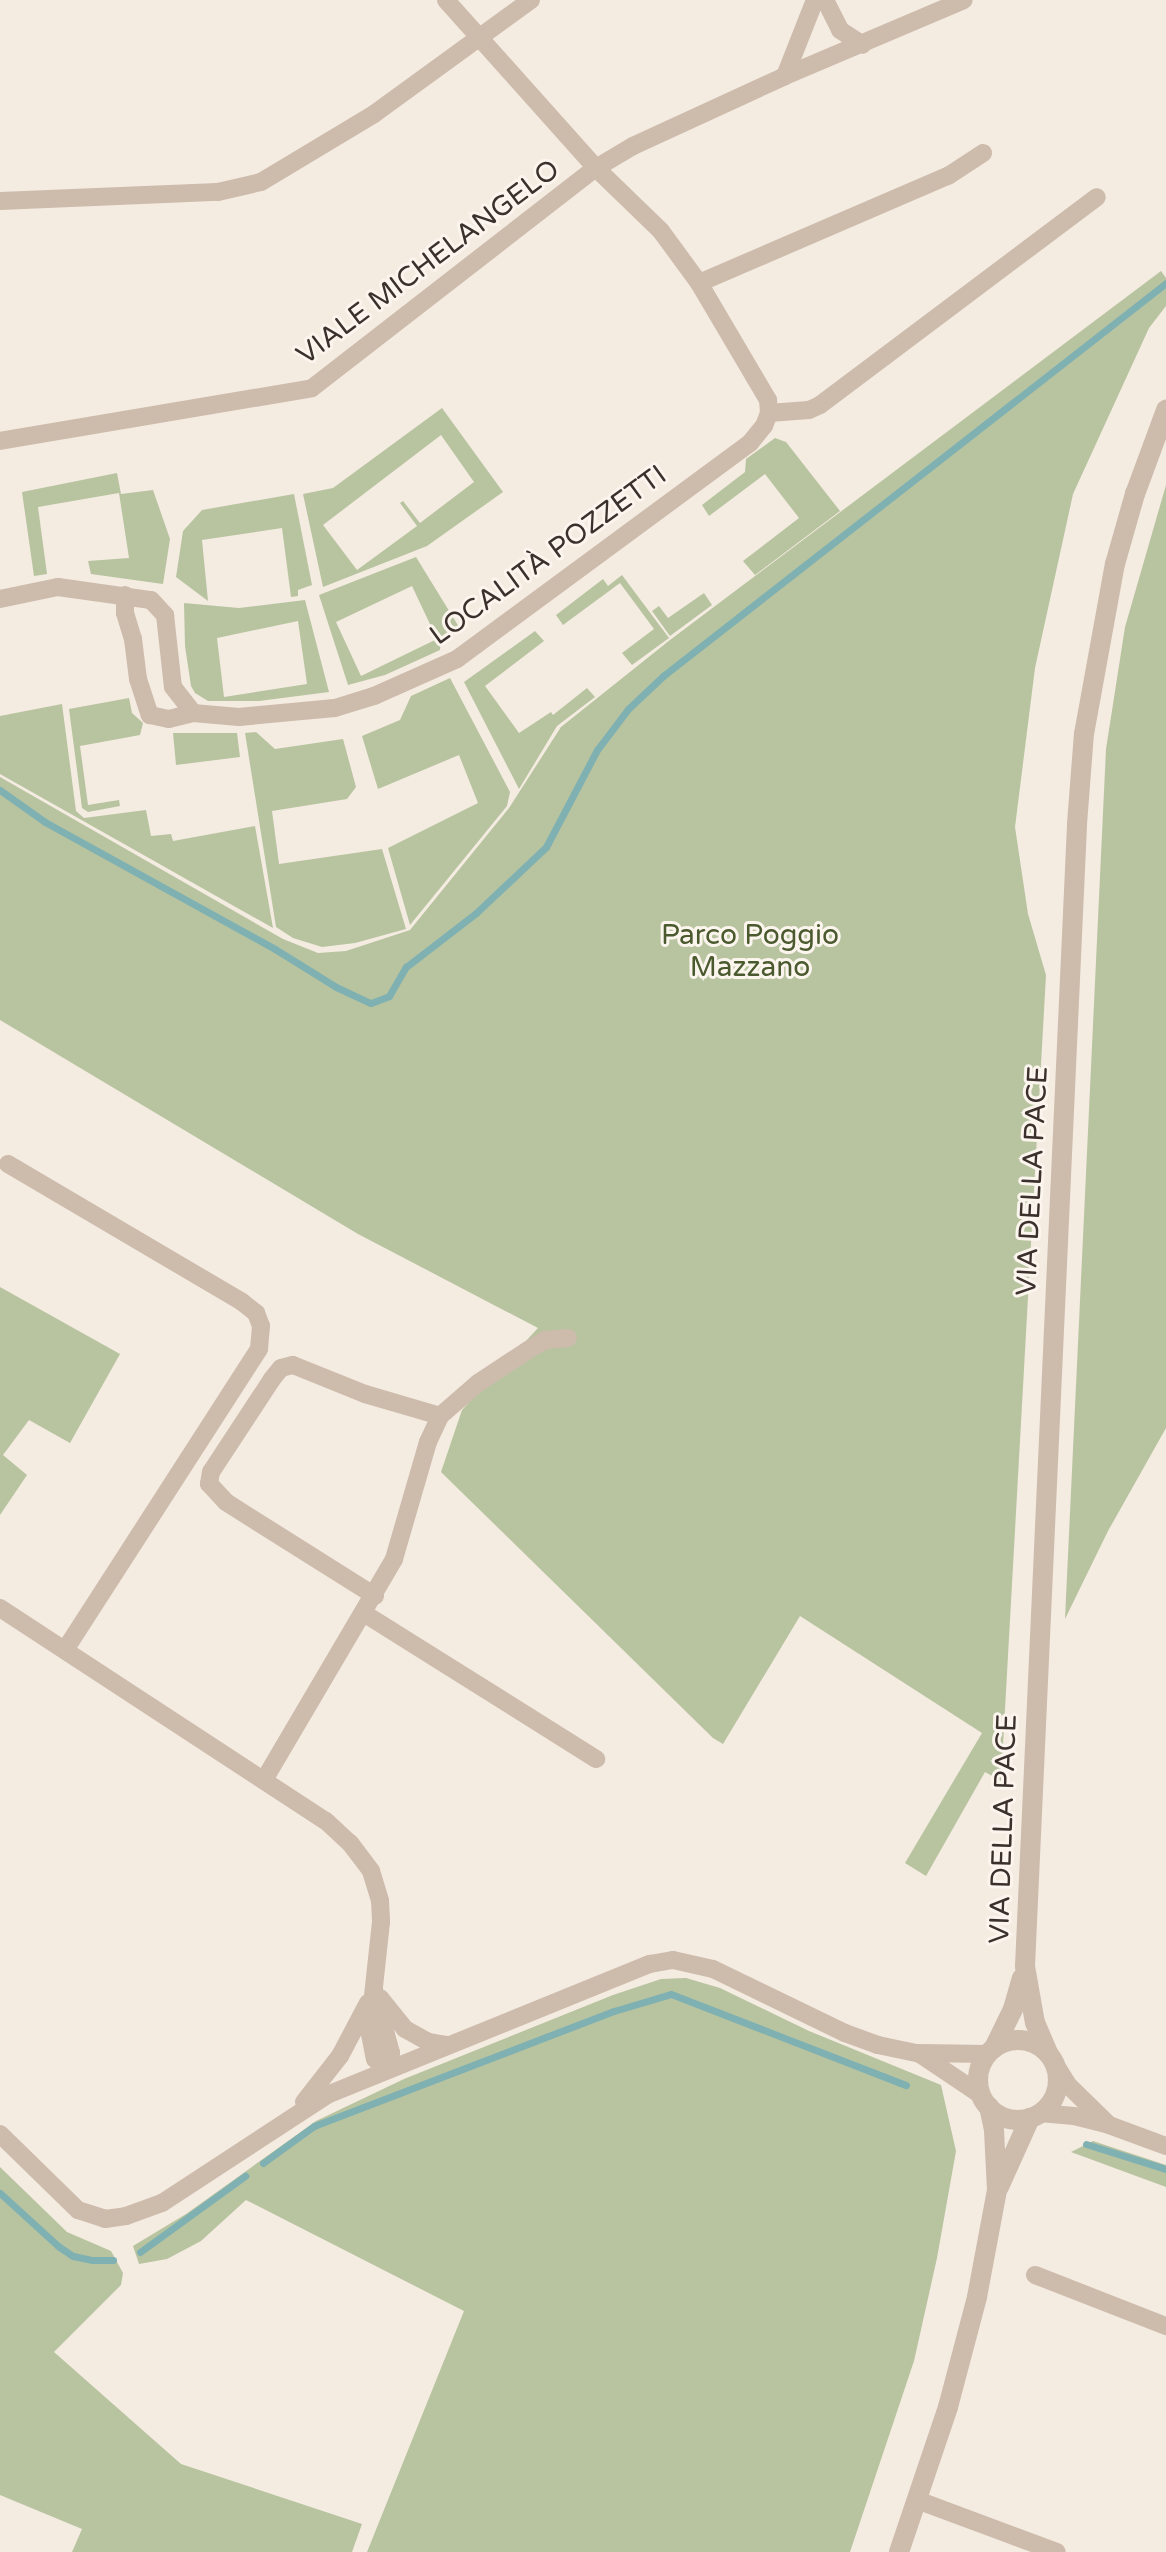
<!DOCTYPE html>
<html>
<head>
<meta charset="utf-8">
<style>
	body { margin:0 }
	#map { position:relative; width:1166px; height:2552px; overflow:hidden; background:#f4ebe1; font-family:"Varela Round",sans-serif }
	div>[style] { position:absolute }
	.green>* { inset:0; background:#b8c4a0 }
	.stream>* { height:7px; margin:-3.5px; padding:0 3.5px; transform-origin:3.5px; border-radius:3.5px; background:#7fb0b2 }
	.minor>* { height:18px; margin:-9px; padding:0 9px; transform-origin:9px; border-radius:9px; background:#cdbbac }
	.tertiary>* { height:20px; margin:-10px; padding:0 10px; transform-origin:10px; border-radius:10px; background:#cdbbac }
	.tertiary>.ring { margin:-10px; padding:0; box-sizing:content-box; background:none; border:20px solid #cdbbac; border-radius:50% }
	span { translate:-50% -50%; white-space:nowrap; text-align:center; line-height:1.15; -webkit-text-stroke:6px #fbf5ee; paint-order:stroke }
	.street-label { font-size:28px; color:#3b302b }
	.park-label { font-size:28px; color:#4a5a2e }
</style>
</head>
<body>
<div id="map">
	<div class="green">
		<div style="clip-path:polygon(1161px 271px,1166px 278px,1166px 306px,1149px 328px,1073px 494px,1035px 668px,1015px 827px,1028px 914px,1046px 975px,1001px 1781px,985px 1772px,926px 1876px,905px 1863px,982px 1733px,800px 1616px,723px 1744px,713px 1738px,441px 1472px,462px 1410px,538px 1328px,358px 1234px,0 1020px,0 777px,283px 939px,318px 953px,346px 951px,410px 930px,509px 808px,561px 727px,670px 640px)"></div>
		<div style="clip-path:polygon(evenodd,442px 408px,503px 492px,427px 546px,323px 587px,303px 494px,333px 488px,442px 408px,441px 435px,474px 482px,420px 523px,403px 501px,400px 503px,417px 526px,357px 570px,323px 525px,441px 435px)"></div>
		<div style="clip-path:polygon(775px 438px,786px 442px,840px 511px,755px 575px,743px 561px,799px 518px,765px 474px,709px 516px,702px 505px,745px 472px,746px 459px)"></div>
		<div style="clip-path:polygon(117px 473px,121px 494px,153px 490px,170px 539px,163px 584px,91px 574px,88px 561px,129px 558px,119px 493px,38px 507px,47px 574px,34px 576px,22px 492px)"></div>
		<div style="clip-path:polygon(1166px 485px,1166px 1428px,1108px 1531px,1065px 1619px,1106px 749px,1125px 627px)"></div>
		<div style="clip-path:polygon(294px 494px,312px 585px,298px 590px,298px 596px,291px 597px,282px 528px,202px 540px,208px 601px,176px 577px,183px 531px,202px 510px)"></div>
		<div style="clip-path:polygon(evenodd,416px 557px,459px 627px,441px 638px,440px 650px,385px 675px,348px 685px,319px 595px,416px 557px,412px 586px,437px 639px,361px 676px,336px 622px,412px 586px)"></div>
		<div style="clip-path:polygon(622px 575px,669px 638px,632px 665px,622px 653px,654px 629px,620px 583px,563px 625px,556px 615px,603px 579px,608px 586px)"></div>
		<div style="clip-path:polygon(704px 593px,712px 605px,670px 636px,652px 611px,659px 606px,668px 618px)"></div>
		<div style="clip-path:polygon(evenodd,305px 600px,329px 692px,259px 701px,208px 701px,195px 693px,191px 686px,185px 646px,184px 603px,239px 608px,305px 600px,298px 621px,307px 684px,224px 697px,217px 638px,298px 621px)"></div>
		<div style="clip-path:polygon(535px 631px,544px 641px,485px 686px,519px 733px,551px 712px,553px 715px,587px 688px,595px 697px,557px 726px,519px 789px,464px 682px)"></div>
		<div style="clip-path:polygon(450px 678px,510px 792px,507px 806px,410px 925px,388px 848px,478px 803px,459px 755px,378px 789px,362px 736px,400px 720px,411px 696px)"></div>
		<div style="clip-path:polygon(129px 698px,132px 713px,143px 723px,140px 735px,80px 746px,88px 805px,119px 800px,120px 806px,88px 812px,82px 808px,69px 709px)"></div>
		<div style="clip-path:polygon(62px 704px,76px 811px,84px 818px,146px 810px,151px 836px,171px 834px,173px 841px,255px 826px,273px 928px,0 774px,0 716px)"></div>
		<div style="clip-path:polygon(256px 732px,275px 749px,343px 739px,356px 787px,347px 799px,272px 811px,279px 864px,382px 849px,406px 929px,355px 943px,322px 947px,293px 938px,276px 927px,245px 733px)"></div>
		<div style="clip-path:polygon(173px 733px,237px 733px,240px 757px,176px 765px)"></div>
		<div style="clip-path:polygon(0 1287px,120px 1354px,70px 1443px,29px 1420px,3px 1455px,27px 1475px,0 1515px)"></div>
		<div style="clip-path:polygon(686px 1978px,720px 1988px,809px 2031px,941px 2085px,956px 2151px,937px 2258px,914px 2361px,850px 2552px,367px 2552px,464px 2311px,246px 2200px,201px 2241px,167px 2259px,139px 2264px,133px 2246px,186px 2214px,316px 2121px,404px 2079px,613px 1995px,661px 1979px)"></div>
		<div style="clip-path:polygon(1093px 2141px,1166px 2165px,1166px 2187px,1071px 2152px)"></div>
		<div style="clip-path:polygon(0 2167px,67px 2232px,111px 2251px,123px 2273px,121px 2285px,54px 2352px,181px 2464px,362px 2524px,352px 2552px,72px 2552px,82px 2529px,0 2495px)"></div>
	</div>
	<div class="stream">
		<div style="left:0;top:790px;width:55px;rotate:35.4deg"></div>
		<div style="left:45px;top:822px;width:263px;rotate:28.9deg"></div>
		<div style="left:275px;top:949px;width:72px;rotate:31.9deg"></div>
		<div style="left:336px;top:987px;width:38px;rotate:25deg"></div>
		<div style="left:371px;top:1003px;width:19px;rotate:-21deg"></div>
		<div style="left:389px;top:996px;width:34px;rotate:-60deg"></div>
		<div style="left:406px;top:967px;width:88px;rotate:-37.6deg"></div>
		<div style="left:476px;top:913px;width:96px;rotate:-43.3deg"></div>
		<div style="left:546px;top:847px;width:110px;rotate:-62.3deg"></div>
		<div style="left:597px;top:750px;width:51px;rotate:-52.9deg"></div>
		<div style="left:628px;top:709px;width:48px;rotate:-43.3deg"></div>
		<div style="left:663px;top:676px;width:638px;rotate:-38deg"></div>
		<div style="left:1086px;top:2144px;width:84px;rotate:17.4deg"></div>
		<div style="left:263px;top:2163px;width:63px;rotate:-36deg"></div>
		<div style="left:314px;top:2126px;width:321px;rotate:-21deg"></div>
		<div style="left:614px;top:2011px;width:59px;rotate:-16.6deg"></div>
		<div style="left:671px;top:1994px;width:252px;rotate:21.2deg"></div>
		<div style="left:0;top:2193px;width:79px;rotate:42.4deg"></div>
		<div style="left:58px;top:2246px;width:18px;rotate:34deg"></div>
		<div style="left:73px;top:2256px;width:19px;rotate:12deg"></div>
		<div style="left:92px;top:2260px;width:21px"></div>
		<div style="left:140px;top:2252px;width:130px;rotate:-35.9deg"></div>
	</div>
	<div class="minor">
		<div style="left:825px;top:0;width:34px;rotate:63deg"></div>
		<div style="left:840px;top:30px;width:27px;rotate:33deg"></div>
		<div style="left:785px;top:76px;width:82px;rotate:-68.5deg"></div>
		<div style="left:0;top:201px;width:218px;rotate:-2.4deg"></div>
		<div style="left:218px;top:192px;width:44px;rotate:-13.1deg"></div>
		<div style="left:261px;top:182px;width:132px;rotate:-31deg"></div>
		<div style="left:374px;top:114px;width:194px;rotate:-36deg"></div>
		<div style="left:699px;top:283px;width:271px;rotate:-23.3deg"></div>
		<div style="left:948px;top:176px;width:42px;rotate:-33.3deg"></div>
		<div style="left:769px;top:413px;width:40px;rotate:-4.3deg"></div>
		<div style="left:809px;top:410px;width:12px;rotate:-24deg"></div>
		<div style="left:820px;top:405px;width:346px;rotate:-36.9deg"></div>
		<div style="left:0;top:441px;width:316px;rotate:-9.6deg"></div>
		<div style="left:312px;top:388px;width:359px;rotate:-37.8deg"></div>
		<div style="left:596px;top:168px;width:43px;rotate:-30.7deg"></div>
		<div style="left:633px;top:146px;width:167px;rotate:-24.7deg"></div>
		<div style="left:785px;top:76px;width:194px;rotate:-23deg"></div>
		<div style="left:125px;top:595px;width:18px;rotate:90deg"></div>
		<div style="left:125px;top:613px;width:27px;rotate:73deg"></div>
		<div style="left:133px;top:639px;width:40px;rotate:82.9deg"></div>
		<div style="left:138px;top:679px;width:38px;rotate:72deg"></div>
		<div style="left:150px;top:715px;width:19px;rotate:12deg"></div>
		<div style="left:169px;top:719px;width:25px;rotate:-14deg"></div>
		<div style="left:0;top:599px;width:59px;rotate:-11.7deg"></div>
		<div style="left:58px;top:587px;width:94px;rotate:8deg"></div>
		<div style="left:151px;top:600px;width:21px;rotate:47deg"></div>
		<div style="left:165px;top:615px;width:72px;rotate:83.7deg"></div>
		<div style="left:173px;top:687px;width:33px;rotate:52deg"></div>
		<div style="left:193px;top:713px;width:46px;rotate:5deg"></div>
		<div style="left:239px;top:717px;width:96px;rotate:-5.4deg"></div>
		<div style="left:335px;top:708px;width:41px;rotate:-17.1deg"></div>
		<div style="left:374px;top:696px;width:91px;rotate:-24deg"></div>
		<div style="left:457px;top:659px;width:364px;rotate:-36.4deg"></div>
		<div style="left:750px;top:443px;width:22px;rotate:-51deg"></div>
		<div style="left:764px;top:426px;width:14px;rotate:-69deg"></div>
		<div style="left:769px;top:413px;width:13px;rotate:-94deg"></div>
		<div style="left:768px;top:400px;width:136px;rotate:-120.5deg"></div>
		<div style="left:699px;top:283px;width:64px;rotate:-126.2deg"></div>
		<div style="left:661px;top:231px;width:91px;rotate:-135.9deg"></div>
		<div style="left:596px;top:168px;width:225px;rotate:-131.8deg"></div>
		<div style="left:8px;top:1164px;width:272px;rotate:30.5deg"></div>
		<div style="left:242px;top:1302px;width:18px;rotate:38deg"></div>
		<div style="left:256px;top:1313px;width:14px;rotate:69deg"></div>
		<div style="left:261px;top:1326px;width:23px;rotate:95deg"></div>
		<div style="left:259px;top:1349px;width:358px;rotate:122.8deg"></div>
		<div style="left:375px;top:1596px;width:176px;rotate:-147.8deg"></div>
		<div style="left:226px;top:1502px;width:25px;rotate:-133deg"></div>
		<div style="left:209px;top:1484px;width:12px;rotate:-81deg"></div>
		<div style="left:211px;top:1472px;width:111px;rotate:-56.7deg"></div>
		<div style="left:272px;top:1379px;width:14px;rotate:-51deg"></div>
		<div style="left:281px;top:1368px;width:12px;rotate:-14deg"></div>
		<div style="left:293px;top:1365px;width:78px;rotate:21.9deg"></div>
		<div style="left:365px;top:1394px;width:78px;rotate:16.3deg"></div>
		<div style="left:0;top:1608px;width:389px;rotate:33.2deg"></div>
		<div style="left:326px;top:1821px;width:33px;rotate:43deg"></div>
		<div style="left:350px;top:1843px;width:35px;rotate:53deg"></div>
		<div style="left:371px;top:1871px;width:31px;rotate:73deg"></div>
		<div style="left:380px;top:1901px;width:21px;rotate:87deg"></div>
		<div style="left:381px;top:1922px;width:93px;rotate:96.2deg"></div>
		<div style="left:371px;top:2014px;width:20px;rotate:93deg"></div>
		<div style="left:370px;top:2034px;width:25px;rotate:79deg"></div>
		<div style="left:375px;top:2059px;width:15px;rotate:37deg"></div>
		<div style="left:387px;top:2068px;width:16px;rotate:-75deg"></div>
		<div style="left:391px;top:2053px;width:65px;rotate:-105.1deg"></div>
		<div style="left:365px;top:1614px;width:273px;rotate:32.1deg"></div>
		<div style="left:264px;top:1780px;width:256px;rotate:-59.5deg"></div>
		<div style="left:394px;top:1559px;width:122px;rotate:-73.8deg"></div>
		<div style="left:428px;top:1442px;width:29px;rotate:-65deg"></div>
		<div style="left:440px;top:1416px;width:50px;rotate:-41deg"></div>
		<div style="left:478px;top:1383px;width:60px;rotate:-33.4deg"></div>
		<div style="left:528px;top:1350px;width:20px;rotate:-30deg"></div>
		<div style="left:545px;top:1340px;width:23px;rotate:-5deg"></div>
		<div style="left:380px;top:1998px;width:40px;rotate:51deg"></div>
		<div style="left:405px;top:2029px;width:26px;rotate:29deg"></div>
		<div style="left:428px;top:2042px;width:18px;rotate:9deg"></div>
		<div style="left:920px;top:2054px;width:73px;rotate:33.9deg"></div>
		<div style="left:1055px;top:2064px;width:25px;rotate:58deg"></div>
		<div style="left:1068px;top:2085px;width:54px;rotate:44.3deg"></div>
		<div style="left:304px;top:2102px;width:58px;rotate:-52deg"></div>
		<div style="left:340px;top:2056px;width:60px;rotate:-62.2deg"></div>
		<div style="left:1040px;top:2113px;width:34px;rotate:5deg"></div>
		<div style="left:1074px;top:2116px;width:36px;rotate:14deg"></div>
		<div style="left:1109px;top:2125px;width:61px;rotate:20.2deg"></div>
		<div style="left:0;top:2134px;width:109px;rotate:44.3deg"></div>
		<div style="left:78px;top:2210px;width:28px;rotate:18deg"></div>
		<div style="left:105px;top:2219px;width:21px;rotate:-8deg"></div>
		<div style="left:126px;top:2216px;width:38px;rotate:-20deg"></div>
		<div style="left:162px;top:2203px;width:197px;rotate:-33.2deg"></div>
		<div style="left:327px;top:2095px;width:349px;rotate:-22.1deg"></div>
		<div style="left:650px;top:1964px;width:23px;rotate:-10deg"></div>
		<div style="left:673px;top:1960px;width:41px;rotate:12.7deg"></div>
		<div style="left:713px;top:1969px;width:147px;rotate:25.9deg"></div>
		<div style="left:845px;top:2033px;width:35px;rotate:20deg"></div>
		<div style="left:878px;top:2045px;width:40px;rotate:12deg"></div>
		<div style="left:917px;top:2053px;width:71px;rotate:0.8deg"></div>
		<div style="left:1035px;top:2275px;width:141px;rotate:21.3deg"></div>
		<div style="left:917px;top:2500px;width:149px;rotate:20.4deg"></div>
	</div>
	<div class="tertiary">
		<div class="ring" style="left:978px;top:2040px;width:60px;height:60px"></div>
		<div style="left:994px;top:2048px;width:43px;rotate:-64deg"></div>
		<div style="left:1013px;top:2009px;width:32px;rotate:-74deg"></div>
		<div style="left:1048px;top:2053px;width:33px;rotate:-113deg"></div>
		<div style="left:1035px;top:2023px;width:58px;rotate:-100deg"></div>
		<div style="left:1025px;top:1966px;width:1143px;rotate:-87.39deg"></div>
		<div style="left:1077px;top:824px;width:90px;rotate:-85.6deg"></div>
		<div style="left:1084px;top:734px;width:173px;rotate:-79.7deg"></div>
		<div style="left:1115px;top:564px;width:73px;rotate:-74.1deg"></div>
		<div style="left:1135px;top:494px;width:90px;rotate:-69.7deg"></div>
		<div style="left:999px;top:2187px;width:76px;rotate:-65.8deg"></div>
		<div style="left:899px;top:2552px;width:153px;rotate:-71.3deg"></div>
		<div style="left:948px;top:2407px;width:114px;rotate:-75.2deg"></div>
		<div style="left:977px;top:2297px;width:109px;rotate:-79.4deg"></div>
		<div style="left:997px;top:2190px;width:60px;rotate:-92.9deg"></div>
		<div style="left:994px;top:2130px;width:24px;rotate:-102deg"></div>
	</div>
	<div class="street-label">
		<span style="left:428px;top:262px;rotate:-37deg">VIALE MICHELANGELO</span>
		<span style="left:548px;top:555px;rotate:-36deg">LOCALITÀ POZZETTI</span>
		<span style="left:1032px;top:1181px;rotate:-87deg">VIA DELLA PACE</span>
		<span style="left:1003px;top:1829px;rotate:-88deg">VIA DELLA PACE</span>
	</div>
	<div class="park-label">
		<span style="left:750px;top:951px">Parco Poggio<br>Mazzano</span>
	</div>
</div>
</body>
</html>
